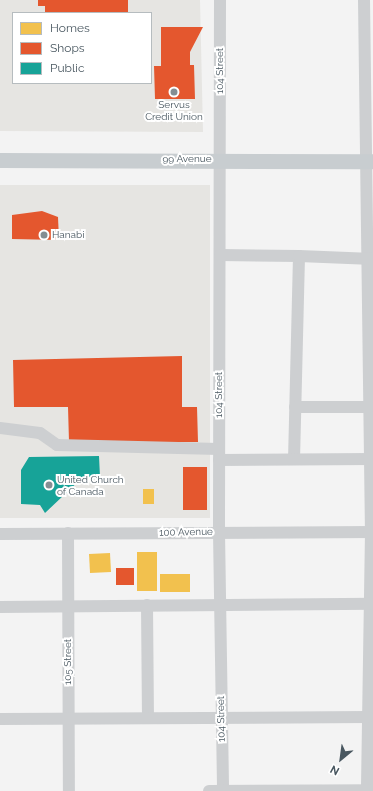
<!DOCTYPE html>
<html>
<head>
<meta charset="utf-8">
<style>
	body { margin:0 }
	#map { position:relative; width:373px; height:791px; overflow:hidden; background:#f3f3f3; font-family:Raleway,sans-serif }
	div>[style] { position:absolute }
	.commercial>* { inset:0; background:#e6e5e2; transform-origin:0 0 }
	.homes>* { inset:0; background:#f2c14e; transform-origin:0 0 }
	.shops>* { inset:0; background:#e4572e; transform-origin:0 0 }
	.public>* { inset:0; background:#17a398 }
	.minor>* { height:12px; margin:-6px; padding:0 6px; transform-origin:6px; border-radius:6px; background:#cdcfd1 }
	.major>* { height:15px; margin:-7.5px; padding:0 7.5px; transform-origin:7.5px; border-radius:7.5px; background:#c8cdd0 }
	.dots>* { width:11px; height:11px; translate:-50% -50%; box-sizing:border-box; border:2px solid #fff; border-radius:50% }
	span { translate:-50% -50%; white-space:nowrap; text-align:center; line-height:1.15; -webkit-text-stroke:4px #fff; paint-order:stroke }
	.street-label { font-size:10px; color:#495760 }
	.poi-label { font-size:10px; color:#495760 }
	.left { translate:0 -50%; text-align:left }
	.legend { position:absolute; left:12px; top:12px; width:140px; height:72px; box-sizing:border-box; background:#fff; border:1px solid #b6bcbf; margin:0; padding:5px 7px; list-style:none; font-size:12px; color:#495760 }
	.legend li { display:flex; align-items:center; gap:8px; height:20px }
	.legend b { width:20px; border:1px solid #b6bcbf }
	.north { position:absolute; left:321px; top:739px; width:40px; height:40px; -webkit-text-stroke:3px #fff; paint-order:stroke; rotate:209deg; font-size:11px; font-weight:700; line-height:16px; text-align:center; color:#495760 }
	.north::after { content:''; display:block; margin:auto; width:14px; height:18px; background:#495760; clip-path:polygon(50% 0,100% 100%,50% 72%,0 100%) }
</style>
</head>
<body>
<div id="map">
	<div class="commercial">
		<div style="clip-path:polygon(evenodd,0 0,200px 0,203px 132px,0 131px,0 0,13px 13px,151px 13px,151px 83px,13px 83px,13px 13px)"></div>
		<div style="left:0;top:185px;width:210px;height:333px"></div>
	</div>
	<div class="homes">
		<div style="left:143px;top:489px;width:11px;height:15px"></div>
		<div style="left:137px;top:552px;width:20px;height:39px"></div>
		<div style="left:110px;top:553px;width:19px;height:21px;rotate:87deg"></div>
		<div style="left:160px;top:574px;width:30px;height:18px"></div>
	</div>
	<div class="shops">
		<div style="clip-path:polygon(38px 0,128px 0,128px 13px,45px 13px,45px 6px,38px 6px)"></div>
		<div style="clip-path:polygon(161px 27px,203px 27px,190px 52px,190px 65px,194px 65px,195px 99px,155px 99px,154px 66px,161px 66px)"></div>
		<div style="clip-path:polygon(42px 211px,58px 217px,59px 240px,12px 239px,12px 215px)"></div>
		<div style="clip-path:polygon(182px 356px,182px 407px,197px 407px,198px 442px,69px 442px,68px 407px,14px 407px,13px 360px)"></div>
		<div style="left:183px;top:467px;width:24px;height:43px"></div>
		<div style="left:116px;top:568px;width:18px;height:17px"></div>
	</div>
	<div class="public">
		<div style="clip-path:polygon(99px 456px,100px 477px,83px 477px,45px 513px,40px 505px,21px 504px,21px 470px,29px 457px)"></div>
	</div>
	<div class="minor">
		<div style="left:220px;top:0;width:532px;rotate:90.11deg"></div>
		<div style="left:219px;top:532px;width:259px;rotate:89.1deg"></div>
		<div style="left:364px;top:0;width:532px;rotate:89.25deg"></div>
		<div style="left:371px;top:532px;width:259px;rotate:90.9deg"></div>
		<div style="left:220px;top:255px;width:79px;rotate:0.7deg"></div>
		<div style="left:299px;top:256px;width:203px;rotate:91.4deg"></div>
		<div style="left:299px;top:256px;width:74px;rotate:2.3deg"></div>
		<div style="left:295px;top:407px;width:74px"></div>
		<div style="left:0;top:428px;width:40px;rotate:7.1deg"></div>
		<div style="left:40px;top:433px;width:21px;rotate:35deg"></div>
		<div style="left:57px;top:445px;width:162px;rotate:1.4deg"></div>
		<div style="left:219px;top:460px;width:154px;rotate:-0.4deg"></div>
		<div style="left:68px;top:533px;width:258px;rotate:89.8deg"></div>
		<div style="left:0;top:534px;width:373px;rotate:-0.3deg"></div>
		<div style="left:147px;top:605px;width:112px;rotate:89.5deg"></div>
		<div style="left:0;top:607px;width:373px;rotate:-0.5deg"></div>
		<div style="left:0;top:719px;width:368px;rotate:-0.3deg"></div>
		<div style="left:209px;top:791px;width:164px;rotate:-0.3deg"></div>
	</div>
	<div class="major">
		<div style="left:0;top:160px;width:373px;rotate:0.2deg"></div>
	</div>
	<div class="dots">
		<div style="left:174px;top:92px;background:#848e93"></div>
		<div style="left:44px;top:235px;background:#848e93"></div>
		<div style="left:49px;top:485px;background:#848e93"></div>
	</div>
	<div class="street-label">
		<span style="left:220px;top:71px;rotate:-90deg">104 Street</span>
		<span style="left:187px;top:159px">99 Avenue</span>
		<span style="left:219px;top:395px;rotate:-90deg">104 Street</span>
		<span style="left:186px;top:532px;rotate:-1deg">100 Avenue</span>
		<span style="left:68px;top:662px;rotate:-90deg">105 Street</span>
		<span style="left:221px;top:719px;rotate:-91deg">104 Street</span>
	</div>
	<div class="poi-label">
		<span style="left:174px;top:110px">Servus<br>Credit Union</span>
		<span class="left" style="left:52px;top:235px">Hanabi</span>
		<span class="left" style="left:57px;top:485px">United Church<br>of Canada</span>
	</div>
	<ul class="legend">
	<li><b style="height:11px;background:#f2c14e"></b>Homes</li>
	<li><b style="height:11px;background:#e4572e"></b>Shops</li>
	<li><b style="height:11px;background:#17a398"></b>Public</li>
	</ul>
	<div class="north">N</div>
</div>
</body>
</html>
